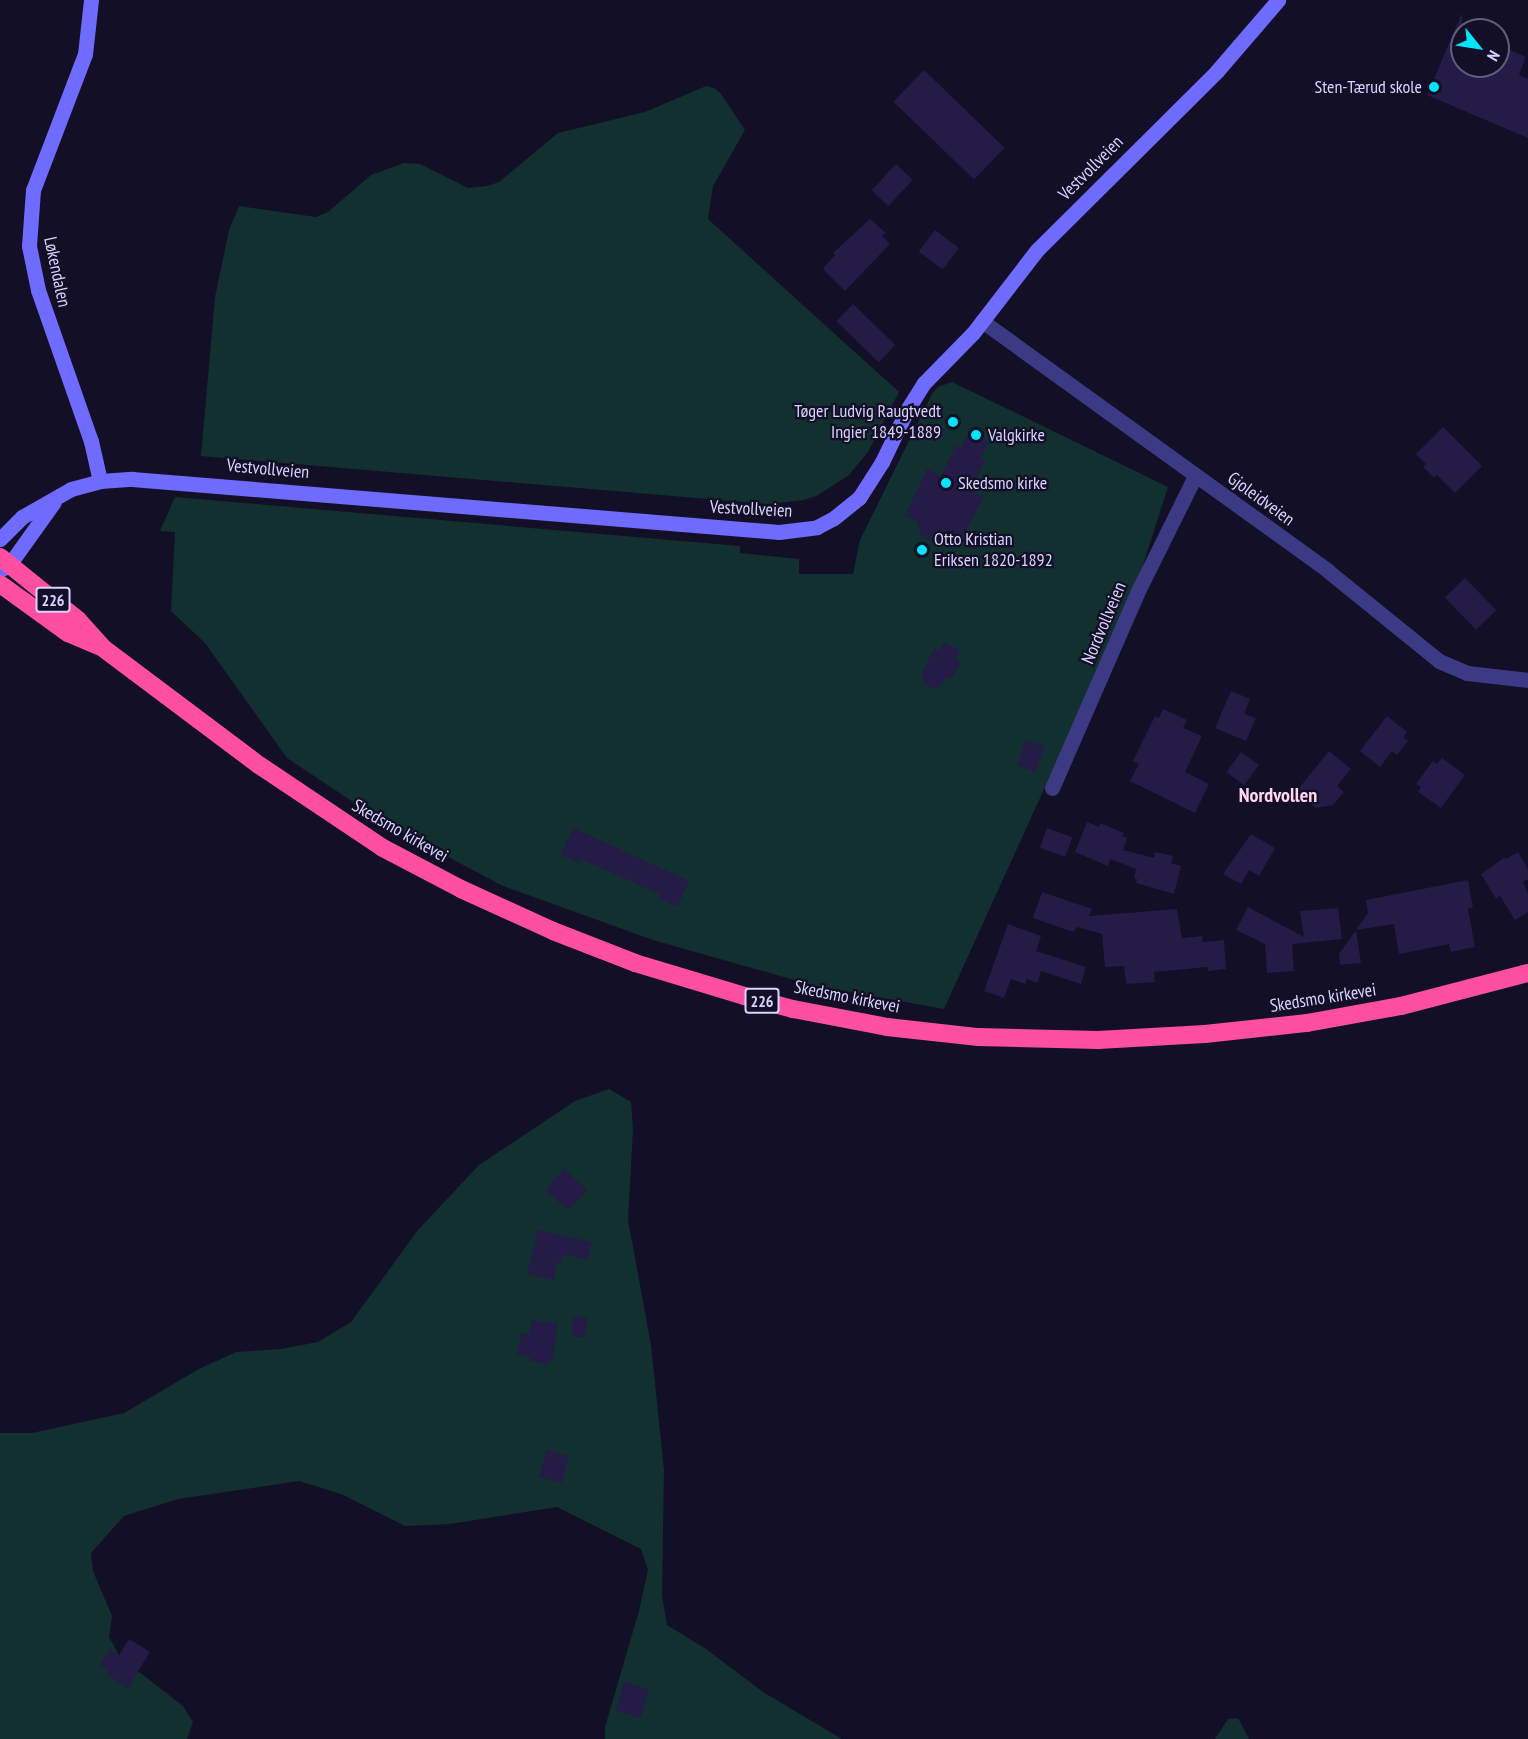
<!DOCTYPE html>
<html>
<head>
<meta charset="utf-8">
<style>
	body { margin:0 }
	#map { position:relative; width:1528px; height:1739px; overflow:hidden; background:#130f26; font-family:"PT Sans Narrow",sans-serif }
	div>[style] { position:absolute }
	.green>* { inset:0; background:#12302f }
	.building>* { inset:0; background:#241b47; transform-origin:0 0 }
	.street>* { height:15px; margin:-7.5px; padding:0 7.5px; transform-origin:7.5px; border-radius:7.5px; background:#3d3a85 }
	.secondary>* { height:15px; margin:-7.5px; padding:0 7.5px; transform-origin:7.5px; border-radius:7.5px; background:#6f6bff }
	.highway>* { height:18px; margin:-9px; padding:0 9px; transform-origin:9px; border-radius:9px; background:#ff4fa3 }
	.dots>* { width:16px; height:16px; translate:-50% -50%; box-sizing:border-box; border:3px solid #130f26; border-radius:50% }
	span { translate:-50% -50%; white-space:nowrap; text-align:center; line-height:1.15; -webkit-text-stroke:4.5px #130f26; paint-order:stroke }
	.shield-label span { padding:2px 4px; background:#130f26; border:2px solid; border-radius:4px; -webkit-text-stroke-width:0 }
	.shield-label { font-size:16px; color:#d9d4ff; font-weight:700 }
	.poi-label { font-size:18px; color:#d9d4ff }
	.right { translate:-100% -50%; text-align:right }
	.left { translate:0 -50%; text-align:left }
	.street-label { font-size:18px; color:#d9d4ff }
	.neighbourhood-label { font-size:20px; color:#ffd6f0; font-weight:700 }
	.north { position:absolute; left:1450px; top:18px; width:60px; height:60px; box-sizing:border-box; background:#130f26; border:2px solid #625e7d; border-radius:50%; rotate:120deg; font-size:16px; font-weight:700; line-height:24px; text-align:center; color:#d9d4ff }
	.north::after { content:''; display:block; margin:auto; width:21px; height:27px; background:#00e5ff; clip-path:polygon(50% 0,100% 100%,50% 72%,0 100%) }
</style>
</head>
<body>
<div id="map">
	<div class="green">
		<div style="clip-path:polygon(706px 86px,714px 88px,721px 94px,745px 130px,713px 186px,708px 219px,899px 392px,868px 452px,848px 476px,818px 495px,804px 500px,768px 504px,201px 456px,215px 297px,229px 230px,239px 206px,316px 217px,328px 212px,371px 175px,404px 163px,420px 164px,468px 188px,487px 186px,499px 182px,558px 133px,645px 112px)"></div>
		<div style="clip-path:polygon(952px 382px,1168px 487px,1136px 587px,944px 1009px,812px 985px,653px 940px,503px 886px,386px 824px,287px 758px,205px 643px,171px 611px,175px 532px,160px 531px,175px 497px,740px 546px,740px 553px,799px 559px,799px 574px,853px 574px,860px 540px,932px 394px,938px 387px)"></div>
		<div style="clip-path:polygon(609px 1089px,631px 1102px,633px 1130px,628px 1220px,651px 1345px,664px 1470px,662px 1596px,667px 1625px,706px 1649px,763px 1692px,842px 1739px,605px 1739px,605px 1727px,639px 1611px,648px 1570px,641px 1549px,557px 1507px,450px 1524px,405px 1526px,341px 1494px,299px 1481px,178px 1499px,124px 1516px,91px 1553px,93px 1571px,112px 1616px,109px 1637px,120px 1657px,183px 1706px,193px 1722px,187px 1739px,0 1739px,0 1433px,32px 1433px,124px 1413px,199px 1369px,236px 1352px,281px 1349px,318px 1342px,351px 1322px,418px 1230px,479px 1165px,575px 1101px)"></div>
		<div style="clip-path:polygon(1238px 1718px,1249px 1739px,1215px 1739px,1228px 1719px)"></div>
	</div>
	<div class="building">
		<div style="clip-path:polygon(1462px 13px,1462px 66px,1498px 66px,1498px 45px,1526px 57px,1519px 75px,1528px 79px,1528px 138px,1427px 95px)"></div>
		<div style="left:924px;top:70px;width:112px;height:44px;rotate:44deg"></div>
		<div style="left:896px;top:164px;width:23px;height:36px;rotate:43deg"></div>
		<div style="clip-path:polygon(870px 219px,886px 233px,882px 236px,890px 244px,845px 291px,823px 269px,835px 255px,833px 253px)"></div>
		<div style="left:935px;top:230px;width:30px;height:27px;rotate:37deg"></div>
		<div style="left:853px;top:304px;width:59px;height:24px;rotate:44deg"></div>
		<div style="clip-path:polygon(1443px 427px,1482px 466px,1455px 493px,1437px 475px,1434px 478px,1423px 467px,1426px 464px,1416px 454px)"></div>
		<div style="clip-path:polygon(969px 432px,989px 442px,981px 458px,985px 460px,970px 491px,984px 497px,959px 543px,946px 537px,933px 542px,921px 536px,917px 522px,905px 516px,927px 469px,941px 476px,956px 445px,961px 448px)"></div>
		<div style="left:1465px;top:578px;width:45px;height:28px;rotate:46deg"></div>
		<div style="clip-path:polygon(944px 642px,960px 650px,956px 660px,961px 662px,952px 679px,947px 677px,942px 686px,939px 684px,936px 690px,925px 684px,922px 672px,934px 648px,939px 651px)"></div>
		<div style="clip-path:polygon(1231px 691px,1250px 699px,1244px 714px,1256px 718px,1246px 741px,1215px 728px)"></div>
		<div style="clip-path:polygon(1163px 709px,1187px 720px,1183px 728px,1202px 736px,1185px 772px,1209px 784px,1195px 813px,1130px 781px,1139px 764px,1133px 761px,1155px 716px,1159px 718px)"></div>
		<div style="clip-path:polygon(1387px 716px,1407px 732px,1403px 737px,1408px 741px,1397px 755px,1392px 751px,1380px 767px,1360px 751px)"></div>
		<div style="left:1026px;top:740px;width:20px;height:27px;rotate:20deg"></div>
		<div style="clip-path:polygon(1329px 751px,1351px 769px,1337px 786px,1344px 792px,1333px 805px,1316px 808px,1296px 792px)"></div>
		<div style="left:1241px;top:752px;width:22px;height:25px;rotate:36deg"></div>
		<div style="clip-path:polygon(1442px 758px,1465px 775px,1441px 808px,1418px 792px,1421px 787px,1416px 784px,1433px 761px,1437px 764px)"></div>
		<div style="clip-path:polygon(1087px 822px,1099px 827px,1100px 823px,1124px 833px,1122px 836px,1127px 838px,1123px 850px,1154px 858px,1155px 852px,1173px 856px,1171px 863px,1181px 866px,1174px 894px,1136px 883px,1137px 879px,1134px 878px,1136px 869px,1110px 859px,1108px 866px,1075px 852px)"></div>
		<div style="clip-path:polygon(573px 828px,689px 881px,677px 907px,659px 899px,661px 895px,626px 879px,580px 859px,579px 863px,561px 855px)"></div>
		<div style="left:1047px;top:828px;width:27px;height:21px;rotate:20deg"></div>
		<div style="clip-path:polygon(1251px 834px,1275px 848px,1259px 876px,1249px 870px,1241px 884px,1223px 874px)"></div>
		<div style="clip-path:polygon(1518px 852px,1528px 869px,1528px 879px,1523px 882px,1528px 893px,1528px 912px,1515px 920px,1500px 896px,1496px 899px,1481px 874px,1505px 857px,1506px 859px)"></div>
		<div style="clip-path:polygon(1468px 880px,1473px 908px,1468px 909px,1475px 947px,1451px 952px,1449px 944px,1399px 954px,1394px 924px,1356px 930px,1361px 963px,1340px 965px,1339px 954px,1368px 913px,1366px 900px)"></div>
		<div style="clip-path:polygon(1042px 892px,1092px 909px,1089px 916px,1177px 909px,1182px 938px,1202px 936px,1203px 942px,1224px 940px,1226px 969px,1208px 971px,1207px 967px,1154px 972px,1155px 982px,1126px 984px,1124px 966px,1105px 967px,1102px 934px,1077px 927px,1073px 932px,1033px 918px)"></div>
		<div style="clip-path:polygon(1248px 907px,1304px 937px,1300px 911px,1338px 908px,1342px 939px,1292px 944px,1294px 971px,1267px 973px,1265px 944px,1236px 930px)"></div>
		<div style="clip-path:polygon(1008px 924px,1041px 936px,1036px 951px,1086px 967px,1081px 984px,1041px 971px,1037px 983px,1027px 979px,1025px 984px,1011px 979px,1004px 998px,984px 991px)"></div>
		<div style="left:564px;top:1169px;width:31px;height:28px;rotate:42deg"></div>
		<div style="clip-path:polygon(538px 1230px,592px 1242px,587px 1260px,563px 1254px,561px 1263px,557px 1263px,554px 1280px,527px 1274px)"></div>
		<div style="left:574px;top:1316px;width:14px;height:20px;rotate:8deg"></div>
		<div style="clip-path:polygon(532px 1320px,558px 1324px,552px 1361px,549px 1361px,548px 1364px,530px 1361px,531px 1358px,517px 1354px,521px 1333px,529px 1334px)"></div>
		<div style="left:546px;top:1450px;width:23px;height:28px;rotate:13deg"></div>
		<div style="clip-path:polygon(129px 1639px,150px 1652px,128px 1688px,107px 1675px,109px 1671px,99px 1666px,110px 1649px,119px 1655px)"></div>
		<div style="left:624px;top:1682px;width:26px;height:30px;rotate:16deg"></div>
	</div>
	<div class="street">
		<div style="left:982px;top:321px;width:427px;rotate:35.8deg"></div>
		<div style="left:1328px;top:571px;width:143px;rotate:39deg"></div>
		<div style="left:1439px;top:661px;width:30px;rotate:23deg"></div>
		<div style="left:1467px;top:673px;width:61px;rotate:6.5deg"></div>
		<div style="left:1052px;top:788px;width:219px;rotate:-66.4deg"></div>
		<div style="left:1140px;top:587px;width:124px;rotate:-63.6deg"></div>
	</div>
	<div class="secondary">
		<div style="left:91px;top:0;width:54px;rotate:96.3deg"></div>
		<div style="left:85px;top:54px;width:146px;rotate:110.9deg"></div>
		<div style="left:33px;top:190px;width:56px;rotate:94.1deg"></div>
		<div style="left:29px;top:246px;width:45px;rotate:78.4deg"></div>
		<div style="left:38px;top:290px;width:160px;rotate:70.7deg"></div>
		<div style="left:91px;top:441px;width:41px;rotate:77.3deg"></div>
		<div style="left:0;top:539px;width:31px;rotate:-45deg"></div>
		<div style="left:22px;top:517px;width:56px;rotate:-29.7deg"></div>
		<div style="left:71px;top:489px;width:30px;rotate:-15deg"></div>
		<div style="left:100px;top:481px;width:32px;rotate:-4deg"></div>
		<div style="left:132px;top:479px;width:649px;rotate:4.68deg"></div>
		<div style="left:779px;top:532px;width:38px;rotate:-7deg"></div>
		<div style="left:817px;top:527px;width:19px;rotate:-28deg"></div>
		<div style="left:834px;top:518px;width:32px;rotate:-39deg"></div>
		<div style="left:859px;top:498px;width:43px;rotate:-57.4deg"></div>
		<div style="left:882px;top:462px;width:58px;rotate:-64.3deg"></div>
		<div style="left:907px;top:410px;width:32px;rotate:-58deg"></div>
		<div style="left:924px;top:383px;width:70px;rotate:-45.6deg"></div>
		<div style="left:973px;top:333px;width:105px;rotate:-52.4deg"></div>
		<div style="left:1037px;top:250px;width:254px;rotate:-44.8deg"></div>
		<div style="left:1217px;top:71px;width:94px;rotate:-49.3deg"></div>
		<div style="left:0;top:570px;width:10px;rotate:-29deg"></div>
		<div style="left:9px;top:565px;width:77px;rotate:-54.5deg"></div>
	</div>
	<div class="highway">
		<div style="left:0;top:557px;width:100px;rotate:38.9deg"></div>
		<div style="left:78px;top:620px;width:38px;rotate:48deg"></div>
		<div style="left:103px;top:648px;width:195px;rotate:36.9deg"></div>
		<div style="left:259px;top:765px;width:149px;rotate:33.8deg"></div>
		<div style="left:383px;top:848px;width:88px;rotate:27.7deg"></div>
		<div style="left:461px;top:889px;width:101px;rotate:24.5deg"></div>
		<div style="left:553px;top:931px;width:88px;rotate:21.3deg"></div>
		<div style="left:635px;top:963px;width:114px;rotate:16.8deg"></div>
		<div style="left:744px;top:996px;width:51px;rotate:14.9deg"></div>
		<div style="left:793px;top:1009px;width:96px;rotate:10.8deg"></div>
		<div style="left:887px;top:1027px;width:92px;rotate:6.3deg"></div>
		<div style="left:978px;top:1037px;width:120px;rotate:1.4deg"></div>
		<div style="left:1098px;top:1040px;width:107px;rotate:-3.2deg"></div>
		<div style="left:1205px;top:1034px;width:103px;rotate:-6.2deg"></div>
		<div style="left:1307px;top:1023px;width:96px;rotate:-10.3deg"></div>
		<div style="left:1401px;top:1006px;width:131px;rotate:-14.6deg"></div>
		<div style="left:0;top:584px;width:84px;rotate:35.8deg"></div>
		<div style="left:68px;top:633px;width:33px;rotate:23deg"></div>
	</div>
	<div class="dots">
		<div style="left:1434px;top:87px;background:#00e5ff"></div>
		<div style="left:953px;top:422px;background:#00e5ff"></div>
		<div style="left:976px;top:435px;background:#00e5ff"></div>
		<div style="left:946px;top:483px;background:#00e5ff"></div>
		<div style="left:922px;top:550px;background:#00e5ff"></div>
	</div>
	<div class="shield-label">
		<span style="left:53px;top:600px">226</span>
		<span style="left:762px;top:1001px">226</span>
	</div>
	<div class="poi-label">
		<span class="right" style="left:1422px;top:87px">Sten-Tærud skole</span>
		<span class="right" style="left:941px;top:422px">Tøger Ludvig Raugtvedt<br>Ingier 1849-1889</span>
		<span class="left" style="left:988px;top:435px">Valgkirke</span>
		<span class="left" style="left:958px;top:483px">Skedsmo kirke</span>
		<span class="left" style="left:934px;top:550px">Otto Kristian<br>Eriksen 1820-1892</span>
	</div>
	<div class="street-label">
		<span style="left:1091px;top:168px;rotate:-45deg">Vestvollveien</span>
		<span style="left:57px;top:272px;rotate:78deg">Løkendalen</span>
		<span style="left:268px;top:469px;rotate:5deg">Vestvollveien</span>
		<span style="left:1261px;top:499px;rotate:36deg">Gjoleidveien</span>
		<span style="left:751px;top:509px;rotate:3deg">Vestvollveien</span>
		<span style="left:1104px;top:623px;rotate:-67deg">Nordvollveien</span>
		<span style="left:400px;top:831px;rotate:30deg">Skedsmo kirkevei</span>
		<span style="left:847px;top:997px;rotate:11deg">Skedsmo kirkevei</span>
		<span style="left:1323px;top:998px;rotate:-9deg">Skedsmo kirkevei</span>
	</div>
	<div class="neighbourhood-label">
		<span style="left:1278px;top:795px">Nordvollen</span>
	</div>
	<div class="north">N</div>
</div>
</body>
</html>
